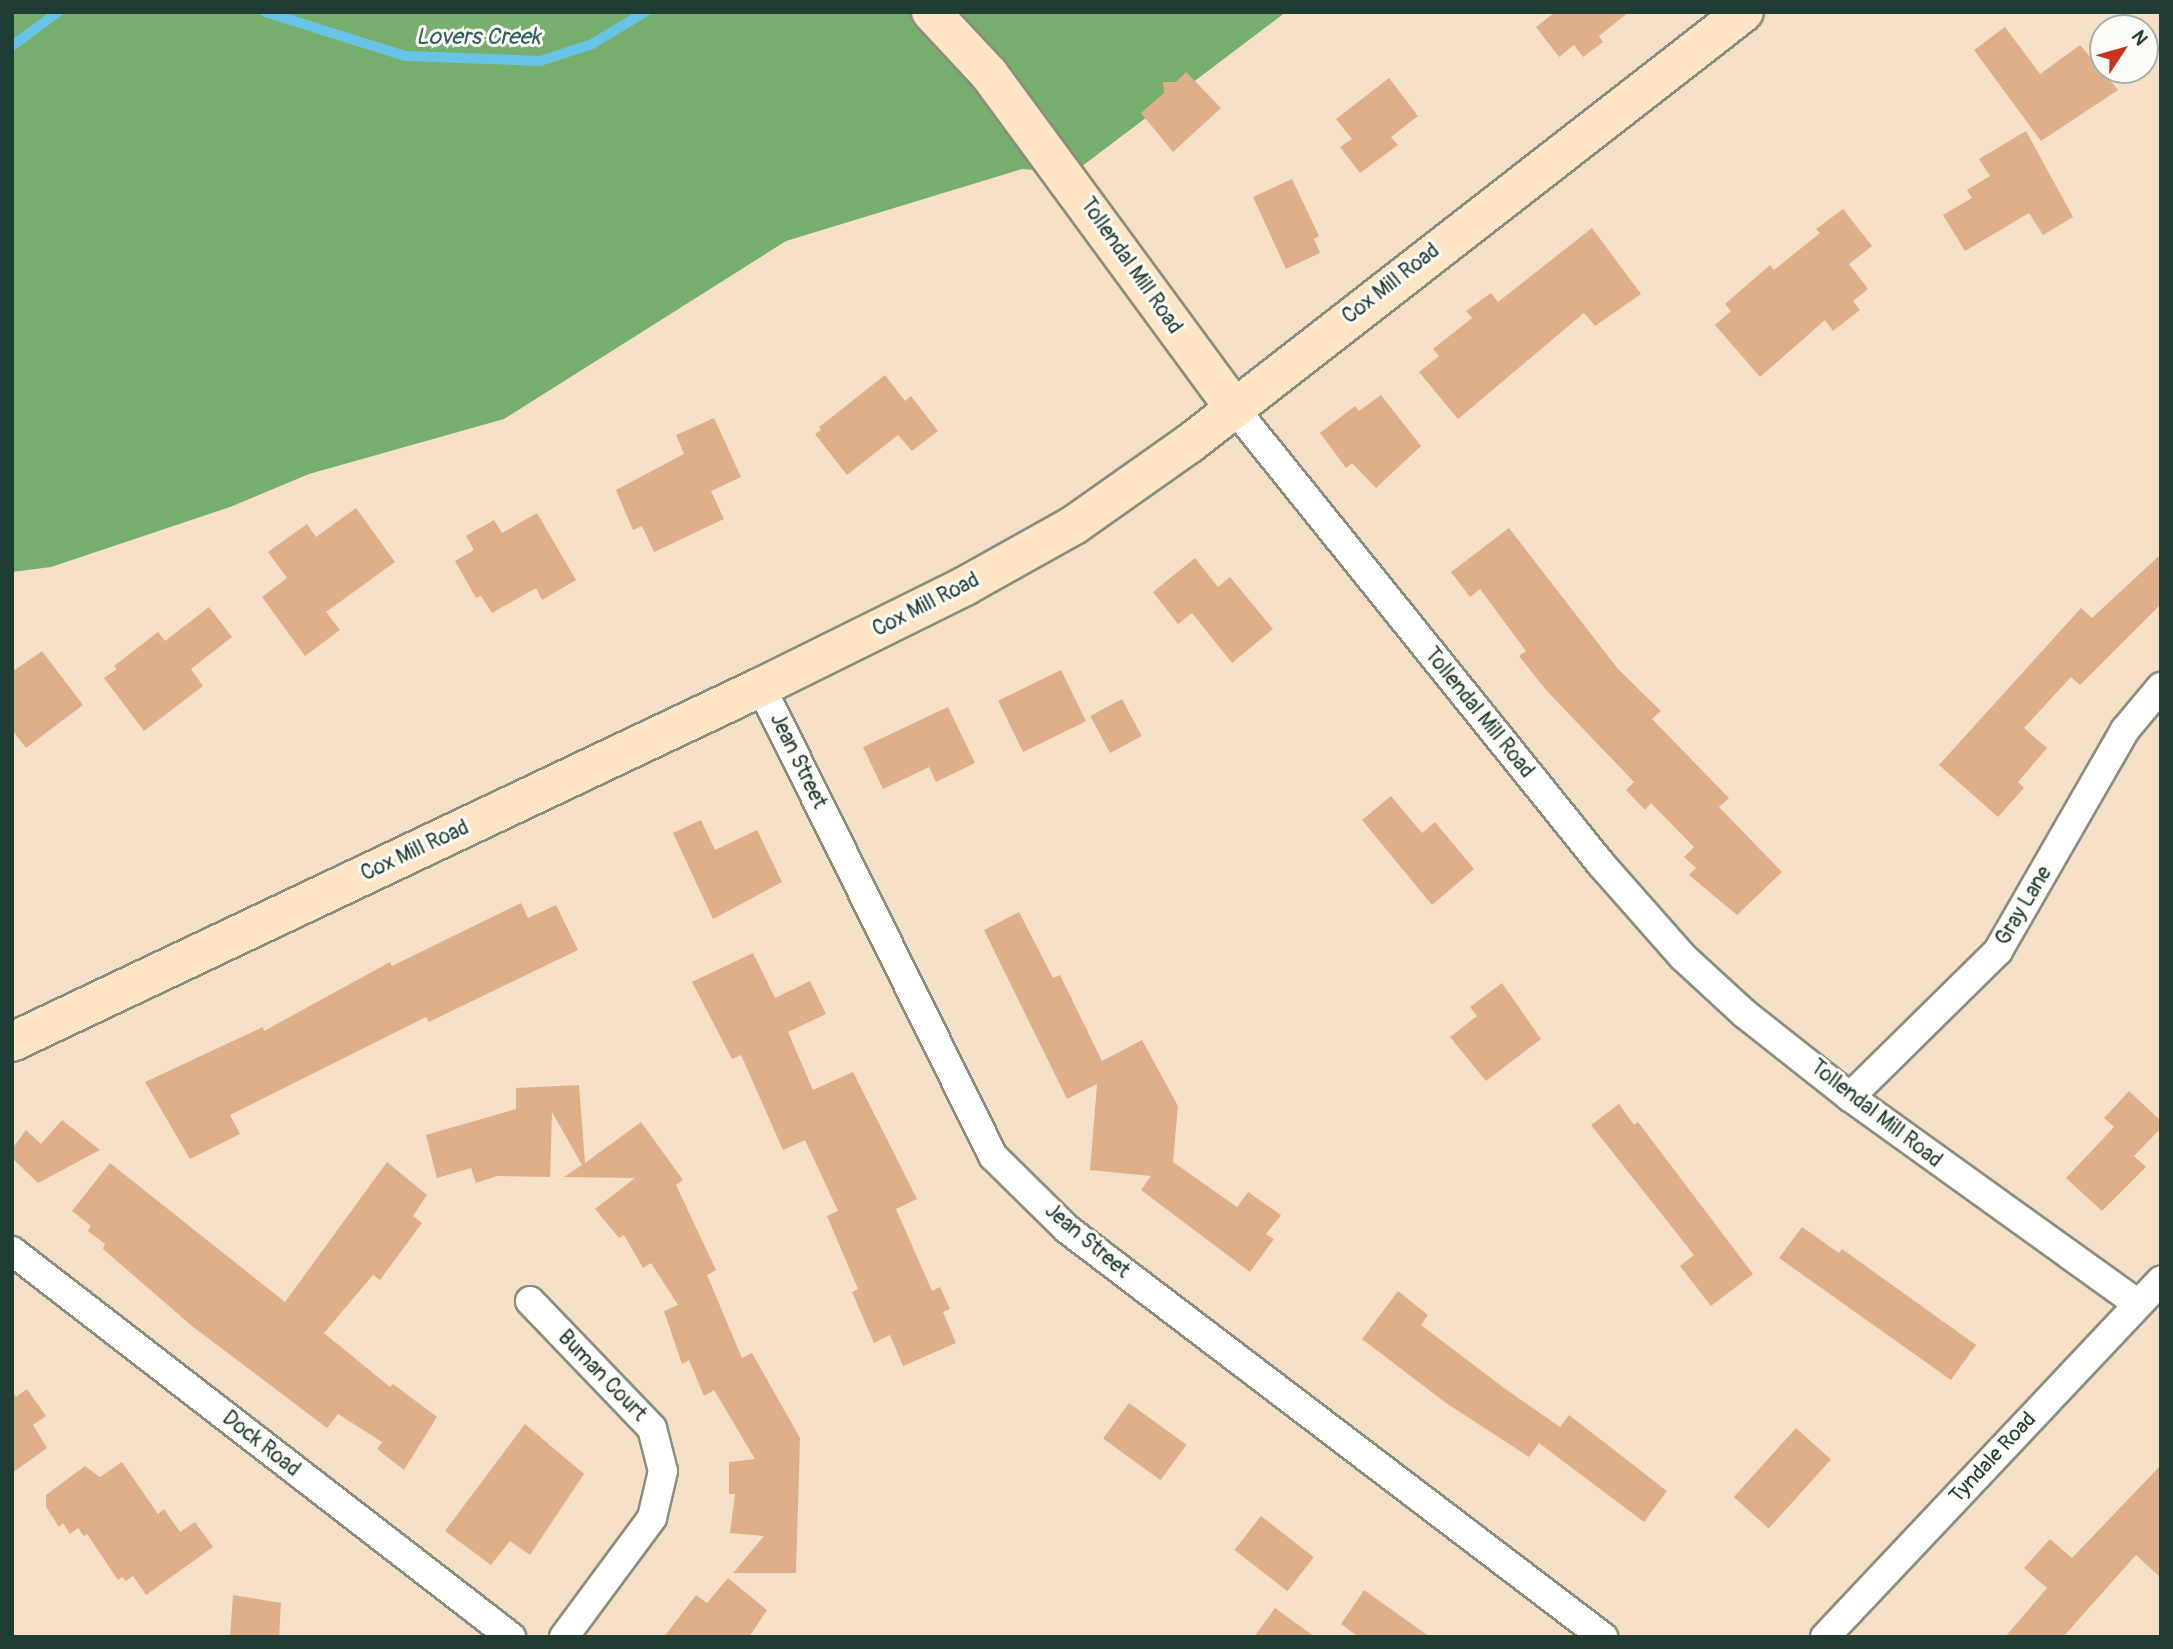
<!DOCTYPE html>
<html>
<head>
<meta charset="utf-8">
<style>
	body { margin:0 }
	#map { position:relative; width:2173px; height:1649px; overflow:hidden; background:#f5e0c7; font-family:Pangolin,sans-serif }
	div>[style] { position:absolute }
	.forest>* { inset:0; background:#77b06e }
	.stream>* { height:10px; margin:-5px; padding:0 5px; transform-origin:5px; border-radius:5px; background:#68c4e6 }
	.building>* { inset:0; background:#dfaf89; transform-origin:0 0 }
	.roads { filter:drop-shadow(2px 0 #8a8e7e) drop-shadow(-2px 0 #8a8e7e) drop-shadow(0 2px #8a8e7e) drop-shadow(0 -2px #8a8e7e) }
	.street>* { height:28px; margin:-14px; padding:0 14px; transform-origin:14px; border-radius:14px; background:#fff }
	.secondary>* { height:38px; margin:-19px; padding:0 19px; transform-origin:19px; border-radius:19px; background:#fee5c5 }
	span { translate:-50% -50%; white-space:nowrap; text-align:center; line-height:1.15; -webkit-text-stroke:6px #fdfcf7; paint-order:stroke }
	.street-label { font-size:21px; color:#1f3d34 }
	.water-label { font-size:23px; color:#315f60; font-style:italic }
	.frame { position:absolute; inset:0; border:14px solid #1f3d34; pointer-events:none }
	.north { position:absolute; left:2089px; top:14px; width:70px; height:70px; box-sizing:border-box; background:#fdfcf7; border:2px solid #a4b0a9; border-radius:50%; rotate:54deg; font-size:19px; font-weight:700; line-height:28px; text-align:center; color:#1f3d34 }
	.north::after { content:''; display:block; margin:auto; width:24px; height:32px; background:#c8321e; clip-path:polygon(50% 0,100% 100%,50% 72%,0 100%) }
</style>
</head>
<body>
<div id="map">
	<div class="forest">
		<div style="clip-path:polygon(12px 12px,1286px 12px,1073px 173px,1022px 169px,786px 241px,504px 419px,309px 474px,230px 507px,51px 567px,12px 572px)"></div>
	</div>
	<div class="stream">
		<div style="left:265px;top:12px;width:147px;rotate:17.4deg"></div>
		<div style="left:405px;top:56px;width:135px;rotate:2.1deg"></div>
		<div style="left:540px;top:61px;width:55px;rotate:-18.1deg"></div>
		<div style="left:592px;top:44px;width:62px;rotate:-31.1deg"></div>
		<div style="left:12px;top:46px;width:57px;rotate:-36.5deg"></div>
	</div>
	<div class="building">
		<div style="clip-path:polygon(1555px 12px,1629px 12px,1599px 36px,1603px 42px,1583px 57px,1574px 45px,1559px 57px,1536px 27px)"></div>
		<div style="clip-path:polygon(2005px 27px,2040px 74px,2080px 45px,2118px 90px,2041px 141px,1974px 50px)"></div>
		<div style="clip-path:polygon(1186px 72px,1221px 108px,1173px 152px,1141px 113px,1164px 93px,1163px 82px,1176px 82px)"></div>
		<div style="clip-path:polygon(1389px 78px,1418px 116px,1391px 137px,1398px 145px,1360px 173px,1340px 147px,1352px 139px,1336px 119px)"></div>
		<div style="clip-path:polygon(2026px 131px,2073px 217px,2043px 235px,2029px 213px,1965px 251px,1943px 215px,1972px 198px,1967px 190px,1990px 176px,1979px 159px)"></div>
		<div style="clip-path:polygon(1292px 179px,1319px 236px,1314px 239px,1320px 253px,1286px 269px,1253px 197px)"></div>
		<div style="clip-path:polygon(1843px 209px,1872px 246px,1849px 264px,1868px 289px,1853px 301px,1860px 310px,1833px 331px,1825px 320px,1760px 377px,1715px 325px,1731px 311px,1725px 304px,1770px 265px,1774px 270px,1820px 233px,1816px 229px)"></div>
		<div style="clip-path:polygon(1592px 228px,1641px 294px,1595px 326px,1584px 313px,1458px 419px,1419px 372px,1439px 356px,1433px 349px,1472px 318px,1466px 311px,1491px 293px,1498px 302px)"></div>
		<div style="clip-path:polygon(885px 375px,905px 401px,911px 396px,938px 431px,912px 451px,898px 435px,847px 475px,815px 434px,821px 430px,819px 427px)"></div>
		<div style="clip-path:polygon(1381px 395px,1421px 446px,1376px 488px,1352px 463px,1346px 468px,1320px 433px,1355px 406px,1359px 411px)"></div>
		<div style="clip-path:polygon(714px 418px,741px 477px,711px 491px,724px 519px,654px 552px,642px 526px,633px 530px,616px 490px,684px 454px,676px 435px)"></div>
		<div style="clip-path:polygon(356px 508px,395px 562px,326px 612px,340px 630px,305px 656px,262px 597px,287px 578px,268px 552px,307px 524px,316px 537px)"></div>
		<div style="clip-path:polygon(537px 513px,576px 580px,542px 600px,536px 588px,492px 613px,481px 596px,476px 598px,455px 561px,474px 550px,466px 536px,494px 520px,502px 533px)"></div>
		<div style="clip-path:polygon(1509px 528px,1618px 669px,1661px 711px,1652px 719px,1729px 798px,1719px 807px,1782px 872px,1737px 915px,1689px 875px,1696px 868px,1684px 857px,1694px 847px,1651px 803px,1645px 810px,1626px 790px,1634px 782px,1546px 690px,1519px 656px,1526px 651px,1480px 589px,1470px 597px,1451px 572px)"></div>
		<div style="clip-path:polygon(2161px 554px,2161px 604px,2080px 685px,2071px 677px,2024px 728px,2047px 748px,2018px 782px,2024px 788px,1998px 817px,1939px 765px,2081px 608px,2092px 618px)"></div>
		<div style="clip-path:polygon(1195px 558px,1218px 587px,1230px 577px,1273px 629px,1232px 663px,1192px 613px,1178px 624px,1153px 592px)"></div>
		<div style="clip-path:polygon(209px 607px,232px 637px,191px 669px,203px 686px,144px 731px,104px 678px,117px 669px,114px 666px,158px 632px,165px 641px)"></div>
		<div style="clip-path:polygon(42px 651px,83px 705px,26px 748px,12px 730px,12px 672px)"></div>
		<div style="left:1061px;top:670px;width:57px;height:70px;rotate:64deg"></div>
		<div style="left:1122px;top:699px;width:42px;height:36px;rotate:62deg"></div>
		<div style="clip-path:polygon(948px 707px,975px 763px,936px 782px,929px 767px,883px 789px,863px 747px)"></div>
		<div style="clip-path:polygon(1391px 796px,1422px 833px,1435px 822px,1474px 869px,1432px 905px,1362px 820px)"></div>
		<div style="clip-path:polygon(701px 820px,715px 850px,757px 830px,782px 882px,713px 919px,673px 833px)"></div>
		<div style="clip-path:polygon(521px 903px,528px 918px,556px 905px,578px 950px,429px 1022px,426px 1017px,230px 1115px,240px 1134px,190px 1159px,145px 1082px,263px 1027px,264px 1031px,390px 962px,392px 966px)"></div>
		<div style="clip-path:polygon(1019px 912px,1053px 978px,1060px 975px,1102px 1061px,1142px 1040px,1178px 1106px,1173px 1162px,1237px 1207px,1248px 1192px,1281px 1215px,1266px 1234px,1274px 1239px,1250px 1272px,1141px 1190px,1151px 1176px,1090px 1170px,1097px 1084px,1067px 1099px,984px 930px)"></div>
		<div style="clip-path:polygon(753px 953px,775px 998px,810px 981px,826px 1014px,788px 1032px,813px 1090px,853px 1072px,917px 1199px,896px 1209px,932px 1291px,940px 1287px,950px 1309px,943px 1312px,956px 1343px,903px 1366px,890px 1335px,874px 1343px,852px 1292px,858px 1289px,827px 1216px,838px 1211px,805px 1140px,783px 1150px,741px 1055px,732px 1059px,692px 982px)"></div>
		<div style="clip-path:polygon(1502px 983px,1541px 1039px,1486px 1081px,1450px 1037px,1477px 1016px,1470px 1007px)"></div>
		<div style="clip-path:polygon(579px 1085px,585px 1163px,641px 1122px,683px 1180px,676px 1185px,716px 1270px,707px 1275px,742px 1358px,752px 1353px,800px 1438px,796px 1573px,733px 1573px,764px 1536px,730px 1533px,735px 1494px,729px 1494px,729px 1462px,755px 1459px,714px 1390px,704px 1396px,689px 1360px,682px 1364px,664px 1311px,678px 1305px,651px 1263px,643px 1268px,624px 1235px,619px 1238px,595px 1209px,635px 1178px,564px 1177px,582px 1165px,552px 1112px,550px 1177px,497px 1176px,476px 1183px,471px 1168px,437px 1178px,426px 1135px,516px 1109px,516px 1088px)"></div>
		<div style="clip-path:polygon(2129px 1091px,2161px 1121px,2161px 1128px,2134px 1156px,2146px 1167px,2102px 1211px,2066px 1178px,2114px 1127px,2104px 1118px)"></div>
		<div style="clip-path:polygon(1619px 1104px,1634px 1125px,1638px 1122px,1753px 1274px,1711px 1306px,1680px 1266px,1694px 1255px,1591px 1125px)"></div>
		<div style="clip-path:polygon(62px 1120px,100px 1150px,38px 1183px,12px 1158px,12px 1149px,26px 1130px,41px 1144px)"></div>
		<div style="clip-path:polygon(387px 1162px,427px 1195px,413px 1216px,422px 1223px,380px 1280px,373px 1275px,324px 1333px,390px 1387px,393px 1384px,437px 1417px,404px 1470px,377px 1449px,382px 1442px,338px 1414px,327px 1428px,192px 1326px,103px 1249px,105px 1244px,88px 1231px,91px 1226px,72px 1211px,110px 1163px,285px 1302px)"></div>
		<div style="clip-path:polygon(1802px 1227px,1839px 1253px,1842px 1249px,1976px 1345px,1951px 1380px,1779px 1258px)"></div>
		<div style="clip-path:polygon(1398px 1291px,1428px 1315px,1421px 1325px,1504px 1388px,1560px 1427px,1569px 1415px,1667px 1491px,1644px 1522px,1539px 1443px,1529px 1457px,1446px 1403px,1362px 1339px)"></div>
		<div style="clip-path:polygon(27px 1389px,46px 1416px,33px 1425px,47px 1448px,12px 1473px,12px 1390px,16px 1397px)"></div>
		<div style="left:1129px;top:1403px;width:71px;height:44px;rotate:36deg"></div>
		<div style="clip-path:polygon(525px 1424px,584px 1474px,530px 1555px,510px 1541px,491px 1565px,445px 1531px)"></div>
		<div style="left:1796px;top:1428px;width:47px;height:93px;rotate:42deg"></div>
		<div style="clip-path:polygon(122px 1462px,158px 1514px,164px 1509px,180px 1532px,195px 1522px,213px 1547px,146px 1595px,133px 1576px,126px 1581px,122px 1577px,118px 1580px,87px 1534px,84px 1536px,78px 1528px,70px 1534px,63px 1523px,59px 1527px,46px 1507px,46px 1495px,85px 1466px,100px 1477px)"></div>
		<div style="clip-path:polygon(2161px 1465px,2161px 1578px,2136px 1555px,2063px 1637px,2005px 1637px,2047px 1588px,2024px 1568px,2050px 1539px,2072px 1558px)"></div>
		<div style="left:1261px;top:1516px;width:67px;height:43px;rotate:38deg"></div>
		<div style="clip-path:polygon(728px 1578px,767px 1610px,749px 1637px,664px 1637px,696px 1595px,707px 1603px)"></div>
		<div style="clip-path:polygon(1364px 1590px,1430px 1637px,1359px 1637px,1341px 1624px)"></div>
		<div style="clip-path:polygon(233px 1595px,281px 1603px,279px 1637px,230px 1637px)"></div>
		<div style="clip-path:polygon(1275px 1608px,1315px 1637px,1254px 1637px)"></div>
	</div>
	<div class="roads">
		<div class="street">
			<div style="left:1234px;top:408px;width:585px;rotate:51.17deg"></div>
			<div style="left:1601px;top:864px;width:124px;rotate:48.6deg"></div>
			<div style="left:1683px;top:957px;width:84px;rotate:42.6deg"></div>
			<div style="left:1745px;top:1014px;width:134px;rotate:38.3deg"></div>
			<div style="left:1850px;top:1097px;width:355px;rotate:35.7deg"></div>
			<div style="left:761px;top:687px;width:523px;rotate:63.68deg"></div>
			<div style="left:993px;top:1156px;width:104px;rotate:44.6deg"></div>
			<div style="left:1067px;top:1229px;width:674px;rotate:37.28deg"></div>
			<div style="left:1850px;top:1097px;width:208px;rotate:-44.6deg"></div>
			<div style="left:1998px;top:951px;width:255px;rotate:-60.1deg"></div>
			<div style="left:2125px;top:730px;width:56px;rotate:-50.1deg"></div>
			<div style="left:12px;top:1251px;width:631px;rotate:37.72deg"></div>
			<div style="left:530px;top:1301px;width:176px;rotate:46.2deg"></div>
			<div style="left:652px;top:1428px;width:44px;rotate:75.7deg"></div>
			<div style="left:663px;top:1471px;width:48px;rotate:103.2deg"></div>
			<div style="left:652px;top:1518px;width:148px;rotate:126.5deg"></div>
			<div style="left:1825px;top:1637px;width:490px;rotate:-46.7deg"></div>
		</div>
		<div class="secondary">
			<div style="left:931px;top:12px;width:85px;rotate:46.9deg"></div>
			<div style="left:989px;top:74px;width:414px;rotate:53.7deg"></div>
			<div style="left:12px;top:1042px;width:829px;rotate:-25.36deg"></div>
			<div style="left:761px;top:687px;width:228px;rotate:-26.3deg"></div>
			<div style="left:965px;top:586px;width:125px;rotate:-29.2deg"></div>
			<div style="left:1074px;top:525px;width:141px;rotate:-35.2deg"></div>
			<div style="left:1189px;top:444px;width:703px;rotate:-37.9deg"></div>
		</div>
	</div>
	<div class="street-label">
		<span style="left:1131px;top:266px;rotate:55deg">Tollendal Mill Road</span>
		<span style="left:1391px;top:284px;rotate:-38deg">Cox Mill Road</span>
		<span style="left:926px;top:605px;rotate:-27deg">Cox Mill Road</span>
		<span style="left:1479px;top:713px;rotate:51deg">Tollendal Mill Road</span>
		<span style="left:798px;top:761px;rotate:64deg">Jean Street</span>
		<span style="left:415px;top:851px;rotate:-25deg">Cox Mill Road</span>
		<span style="left:2024px;top:906px;rotate:-59deg">Gray Lane</span>
		<span style="left:1876px;top:1114px;rotate:38deg">Tollendal Mill Road</span>
		<span style="left:1087px;top:1241px;rotate:40deg">Jean Street</span>
		<span style="left:602px;top:1376px;rotate:46deg">Buman Court</span>
		<span style="left:261px;top:1444px;rotate:38deg">Dock Road</span>
		<span style="left:1993px;top:1458px;rotate:-47deg">Tyndale Road</span>
	</div>
	<div class="water-label">
		<span style="left:478px;top:37px">Lovers Creek</span>
	</div>
	<div class="frame"></div>
	<div class="north">N</div>
</div>
</body>
</html>
